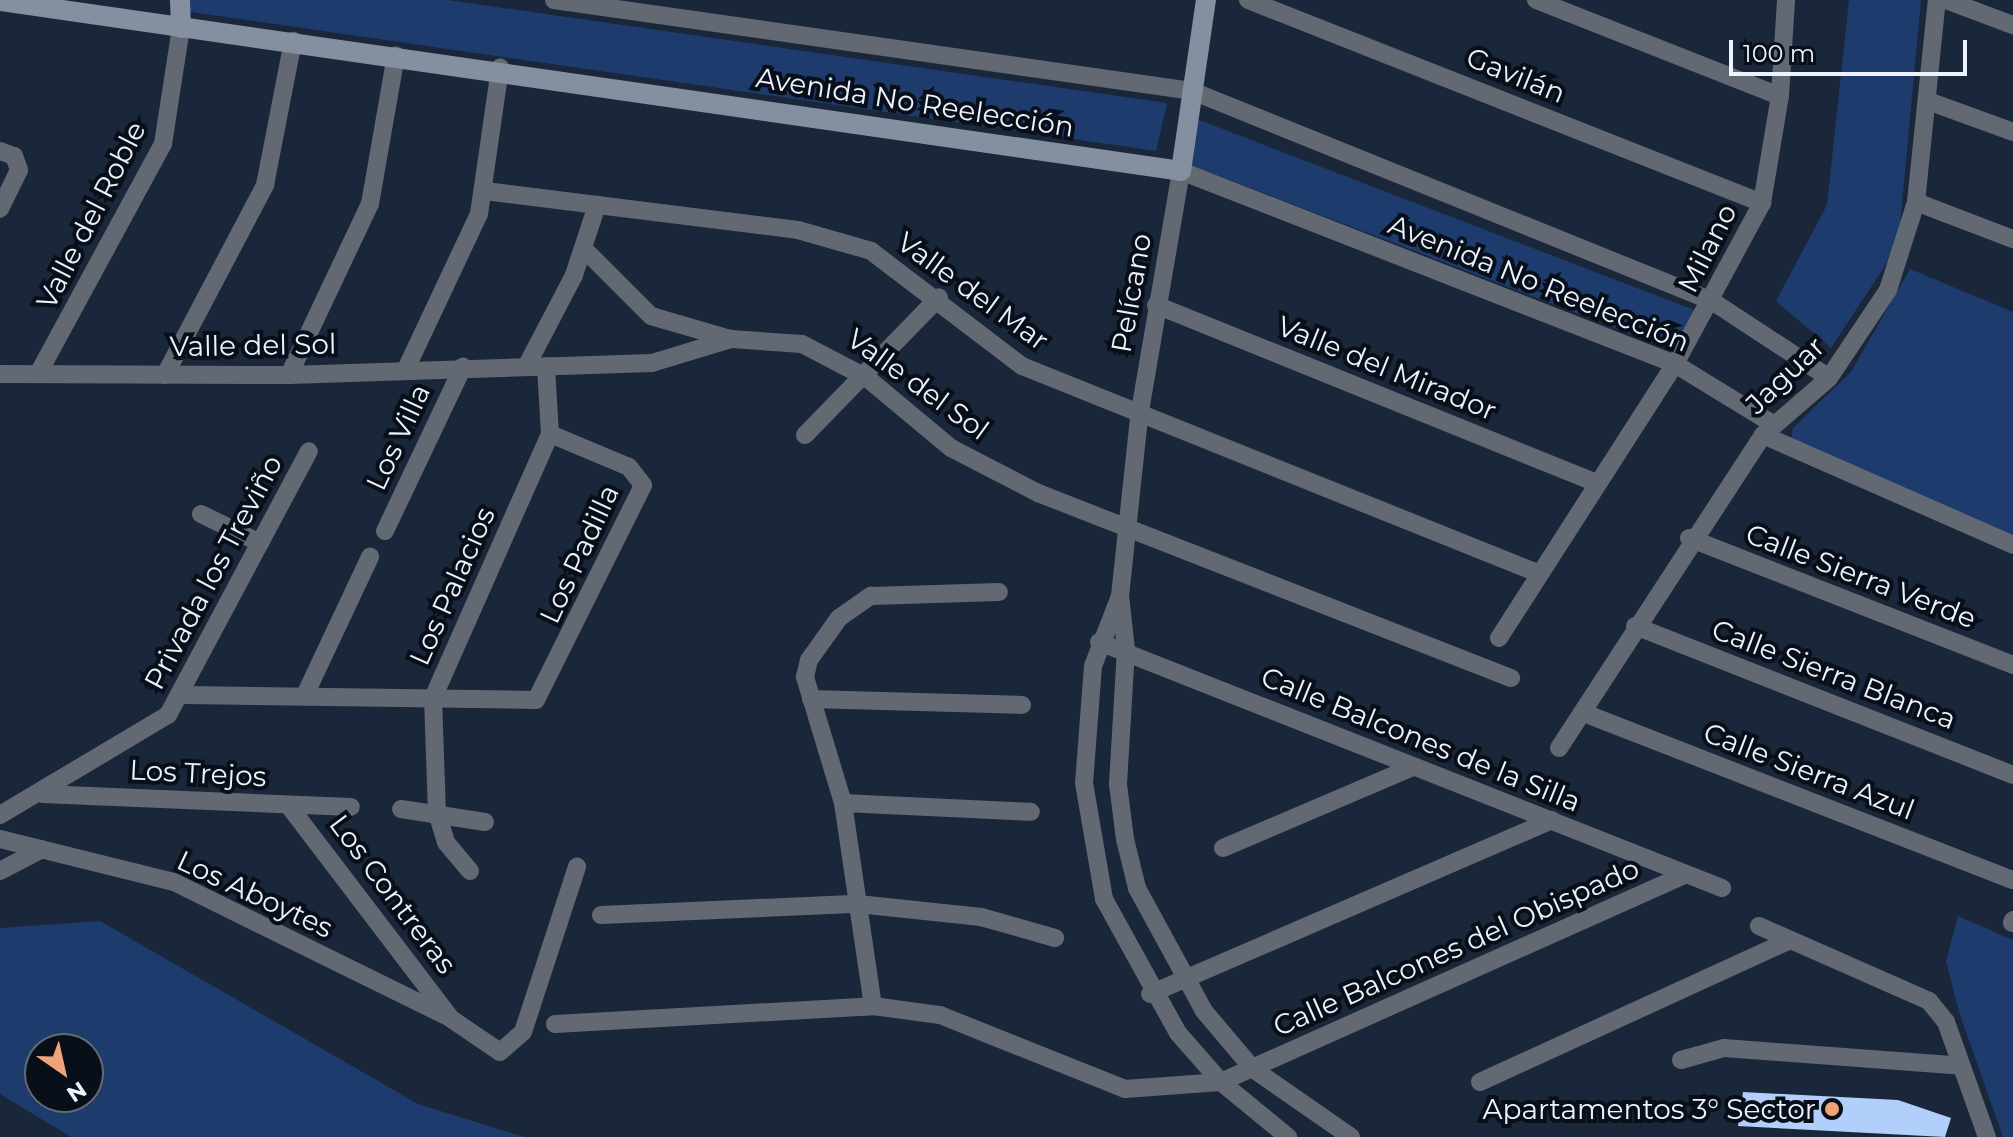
<!DOCTYPE html>
<html>
<head>
<meta charset="utf-8">
<style>
	body { margin:0 }
	#map { position:relative; width:2013px; height:1137px; overflow:hidden; background:#1a2639; font-family:Montserrat,sans-serif }
	div>[style] { position:absolute }
	.green>* { inset:0; background:#1d3c6d; transform-origin:0 0 }
	.building>* { inset:0; background:#b2cffb }
	.street>* { height:18px; margin:-9px; padding:0 9px; transform-origin:9px; border-radius:9px; background:#626973 }
	.secondary>* { height:20px; margin:-10px; padding:0 10px; transform-origin:10px; border-radius:10px; background:#848f9f }
	.dots>* { width:22px; height:22px; translate:-50% -50%; box-sizing:border-box; border:4px solid #090f18; border-radius:50% }
	span { translate:-50% -50%; white-space:nowrap; text-align:center; line-height:1.15; -webkit-text-stroke:8px #090f18; paint-order:stroke }
	.street-label { font-size:28px; color:#edf3fe }
	.poi-label { font-size:28px; color:#edf3fe }
	.right { translate:-100% -50%; text-align:right }
	.north { position:absolute; left:24px; top:1033px; width:80px; height:80px; box-sizing:border-box; background:#090f18; border:2px solid #646a74; border-radius:50%; rotate:146deg; font-size:22px; font-weight:700; line-height:32px; text-align:center; color:#edf3fe }
	.north::after { content:''; display:block; margin:auto; width:28px; height:36px; background:#f0a279; clip-path:polygon(50% 0,100% 100%,50% 72%,0 100%) }
	.scale { position:absolute; left:1729px; top:40px; width:238px; height:36px; box-sizing:border-box; border:4px solid #edf3fe; border-top:0; padding-left:10px; font-size:24px; line-height:28px; white-space:nowrap; color:#edf3fe; -webkit-text-stroke:6px #090f18; paint-order:stroke }
</style>
</head>
<body>
<div id="map">
	<div class="green">
		<div style="clip-path:polygon(184px 0,448px 0,1167px 103px,1156px 151px,184px 11px)"></div>
		<div style="clip-path:polygon(1849px 0,1921px 0,1898px 246px,1831px 348px,1776px 301px,1827px 205px)"></div>
		<div style="left:1194px;top:118px;width:536px;height:45px;rotate:21deg"></div>
		<div style="clip-path:polygon(1910px 269px,2013px 312px,2013px 538px,1790px 447px,1793px 428px,1851px 372px)"></div>
		<div style="clip-path:polygon(1958px 916px,2013px 940px,2013px 1137px,2003px 1137px,1959px 1012px,1946px 961px)"></div>
		<div style="clip-path:polygon(evenodd,100px 921px,418px 1104px,524px 1137px,71px 1137px,0 1094px,0 928px,100px 921px,40px 1049px,88px 1049px,88px 1097px,40px 1097px,40px 1049px)"></div>
	</div>
	<div class="building">
		<div style="clip-path:polygon(1743px 1092px,1898px 1100px,1951px 1118px,1945px 1137px,1738px 1126px)"></div>
	</div>
	<div class="street">
		<div style="left:554px;top:0;width:644px;rotate:8.12deg"></div>
		<div style="left:1192px;top:91px;width:561px;rotate:21.99deg"></div>
		<div style="left:1712px;top:301px;width:140px;rotate:33.3deg"></div>
		<div style="left:1248px;top:0;width:553px;rotate:21.55deg"></div>
		<div style="left:1536px;top:0;width:262px;rotate:21.5deg"></div>
		<div style="left:1946px;top:0;width:72px;rotate:20.5deg"></div>
		<div style="left:1928px;top:101px;width:90px;rotate:20deg"></div>
		<div style="left:0;top:151px;width:15px;rotate:20deg"></div>
		<div style="left:14px;top:156px;width:15px;rotate:70deg"></div>
		<div style="left:19px;top:170px;width:43px;rotate:116deg"></div>
		<div style="left:485px;top:191px;width:315px;rotate:7.1deg"></div>
		<div style="left:798px;top:230px;width:76px;rotate:16deg"></div>
		<div style="left:871px;top:251px;width:190px;rotate:37.3deg"></div>
		<div style="left:1022px;top:366px;width:558px;rotate:21.88deg"></div>
		<div style="left:1916px;top:202px;width:104px;rotate:20.9deg"></div>
		<div style="left:585px;top:250px;width:93px;rotate:45deg"></div>
		<div style="left:651px;top:316px;width:82px;rotate:16.2deg"></div>
		<div style="left:1156px;top:305px;width:475px;rotate:22deg"></div>
		<div style="left:526px;top:367px;width:104px;rotate:-62.4deg"></div>
		<div style="left:574px;top:275px;width:74px;rotate:-71.8deg"></div>
		<div style="left:406px;top:369px;width:171px;rotate:-64.8deg"></div>
		<div style="left:479px;top:214px;width:148px;rotate:-81.8deg"></div>
		<div style="left:0;top:374px;width:289px;rotate:0.2deg"></div>
		<div style="left:289px;top:375px;width:363px;rotate:-1.9deg"></div>
		<div style="left:652px;top:363px;width:83px;rotate:-16.9deg"></div>
		<div style="left:731px;top:339px;width:71px;rotate:4deg"></div>
		<div style="left:802px;top:344px;width:73px;rotate:27.6deg"></div>
		<div style="left:867px;top:378px;width:109px;rotate:39.8deg"></div>
		<div style="left:951px;top:448px;width:98px;rotate:27.3deg"></div>
		<div style="left:1038px;top:493px;width:508px;rotate:21.36deg"></div>
		<div style="left:38px;top:374px;width:262px;rotate:-61.5deg"></div>
		<div style="left:163px;top:144px;width:117px;rotate:-81.2deg"></div>
		<div style="left:165px;top:375px;width:215px;rotate:-62.2deg"></div>
		<div style="left:265px;top:185px;width:147px;rotate:-79deg"></div>
		<div style="left:289px;top:375px;width:189px;rotate:-64.7deg"></div>
		<div style="left:370px;top:204px;width:151px;rotate:-80.1deg"></div>
		<div style="left:805px;top:435px;width:192px;rotate:-45.8deg"></div>
		<div style="left:1763px;top:435px;width:273px;rotate:23.7deg"></div>
		<div style="left:201px;top:514px;width:66px;rotate:26.2deg"></div>
		<div style="left:385px;top:531px;width:182px;rotate:-64.6deg"></div>
		<div style="left:1689px;top:538px;width:348px;rotate:21.4deg"></div>
		<div style="left:1120px;top:596px;width:75px;rotate:111.1deg"></div>
		<div style="left:1093px;top:666px;width:117px;rotate:94.4deg"></div>
		<div style="left:1084px;top:783px;width:118px;rotate:80.2deg"></div>
		<div style="left:1104px;top:899px;width:153px;rotate:61.1deg"></div>
		<div style="left:1178px;top:1033px;width:65px;rotate:48.7deg"></div>
		<div style="left:1221px;top:1082px;width:87px;rotate:39.4deg"></div>
		<div style="left:1635px;top:626px;width:406px;rotate:21.5deg"></div>
		<div style="left:1499px;top:638px;width:326px;rotate:-57.3deg"></div>
		<div style="left:1675px;top:364px;width:183px;rotate:-61.6deg"></div>
		<div style="left:1762px;top:203px;width:109px;rotate:-80.5deg"></div>
		<div style="left:1780px;top:96px;width:96px;rotate:-86.4deg"></div>
		<div style="left:1099px;top:642px;width:670px;rotate:21.55deg"></div>
		<div style="left:184px;top:695px;width:352px;rotate:0.8deg"></div>
		<div style="left:536px;top:700px;width:240px;rotate:-63.5deg"></div>
		<div style="left:643px;top:485px;width:23px;rotate:-128deg"></div>
		<div style="left:629px;top:467px;width:86px;rotate:-157.3deg"></div>
		<div style="left:305px;top:695px;width:153px;rotate:-64.8deg"></div>
		<div style="left:811px;top:699px;width:211px;rotate:1.6deg"></div>
		<div style="left:1584px;top:713px;width:460px;rotate:21.3deg"></div>
		<div style="left:1559px;top:748px;width:374px;rotate:-56.9deg"></div>
		<div style="left:1763px;top:435px;width:87px;rotate:-40.8deg"></div>
		<div style="left:1829px;top:378px;width:106px;rotate:-56.2deg"></div>
		<div style="left:1888px;top:290px;width:92px;rotate:-72.3deg"></div>
		<div style="left:1916px;top:202px;width:203px;rotate:-84.1deg"></div>
		<div style="left:42px;top:794px;width:309px;rotate:2.4deg"></div>
		<div style="left:843px;top:803px;width:188px;rotate:2.7deg"></div>
		<div style="left:289px;top:806px;width:264px;rotate:52.7deg"></div>
		<div style="left:401px;top:809px;width:85px;rotate:8.8deg"></div>
		<div style="left:0;top:815px;width:196px;rotate:-30.8deg"></div>
		<div style="left:168px;top:715px;width:299px;rotate:-61.9deg"></div>
		<div style="left:0;top:839px;width:179px;rotate:13.9deg"></div>
		<div style="left:174px;top:882px;width:308px;rotate:26.2deg"></div>
		<div style="left:450px;top:1018px;width:60px;rotate:34.2deg"></div>
		<div style="left:500px;top:1052px;width:30px;rotate:-41deg"></div>
		<div style="left:523px;top:1032px;width:174px;rotate:-71.9deg"></div>
		<div style="left:1223px;top:848px;width:207px;rotate:-23.1deg"></div>
		<div style="left:0;top:871px;width:47px;rotate:-27.6deg"></div>
		<div style="left:470px;top:871px;width:38px;rotate:-130deg"></div>
		<div style="left:446px;top:842px;width:30px;rotate:-107deg"></div>
		<div style="left:437px;top:813px;width:115px;rotate:-92deg"></div>
		<div style="left:433px;top:698px;width:289px;rotate:-66.1deg"></div>
		<div style="left:550px;top:434px;width:68px;rotate:-93.4deg"></div>
		<div style="left:601px;top:915px;width:257px;rotate:-2.5deg"></div>
		<div style="left:858px;top:904px;width:124px;rotate:6deg"></div>
		<div style="left:981px;top:917px;width:77px;rotate:15.8deg"></div>
		<div style="left:2012px;top:923px;width:3px;rotate:-72deg"></div>
		<div style="left:1759px;top:926px;width:186px;rotate:23.8deg"></div>
		<div style="left:1929px;top:1001px;width:27px;rotate:51deg"></div>
		<div style="left:1946px;top:1022px;width:122px;rotate:70.4deg"></div>
		<div style="left:1150px;top:994px;width:438px;rotate:-23.4deg"></div>
		<div style="left:873px;top:1006px;width:205px;rotate:-98.4deg"></div>
		<div style="left:843px;top:803px;width:132px;rotate:-106.8deg"></div>
		<div style="left:805px;top:677px;width:17px;rotate:-77deg"></div>
		<div style="left:809px;top:660px;width:52px;rotate:-54.5deg"></div>
		<div style="left:839px;top:618px;width:39px;rotate:-35deg"></div>
		<div style="left:871px;top:596px;width:128px;rotate:-1.8deg"></div>
		<div style="left:555px;top:1024px;width:319px;rotate:-3.2deg"></div>
		<div style="left:873px;top:1006px;width:68px;rotate:7.7deg"></div>
		<div style="left:940px;top:1015px;width:199px;rotate:21.8deg"></div>
		<div style="left:1125px;top:1089px;width:96px;rotate:-4.2deg"></div>
		<div style="left:1221px;top:1082px;width:505px;rotate:-24.08deg"></div>
		<div style="left:1681px;top:1060px;width:45px;rotate:-15.6deg"></div>
		<div style="left:1724px;top:1048px;width:238px;rotate:4.3deg"></div>
		<div style="left:1480px;top:1082px;width:337px;rotate:-24.6deg"></div>
		<div style="left:1351px;top:1137px;width:119px;rotate:-145.2deg"></div>
		<div style="left:1253px;top:1069px;width:76px;rotate:-130.2deg"></div>
		<div style="left:1204px;top:1011px;width:140px;rotate:-118.6deg"></div>
		<div style="left:1137px;top:888px;width:50px;rotate:-103.8deg"></div>
		<div style="left:1125px;top:839px;width:55px;rotate:-97.3deg"></div>
		<div style="left:1118px;top:784px;width:134px;rotate:-86.6deg"></div>
		<div style="left:1126px;top:650px;width:54px;rotate:-96.3deg"></div>
		<div style="left:1120px;top:596px;width:180px;rotate:-83.9deg"></div>
		<div style="left:1139px;top:417px;width:250px;rotate:-80.3deg"></div>
		<div style="left:1181px;top:171px;width:530px;rotate:21.34deg"></div>
		<div style="left:1675px;top:364px;width:115px;rotate:31.5deg"></div>
	</div>
	<div class="secondary">
		<div style="left:180px;top:0;width:28px;rotate:88deg"></div>
		<div style="left:0;top:1px;width:1193px;rotate:8.19deg"></div>
		<div style="left:1181px;top:171px;width:173px;rotate:-81.7deg"></div>
	</div>
	<div class="dots">
		<div style="left:1832px;top:1109px;background:#f0a279"></div>
	</div>
	<div class="street-label">
		<span style="left:1516px;top:75px;rotate:22deg">Gavilán</span>
		<span style="left:915px;top:102px;rotate:9deg">Avenida No Reelección</span>
		<span style="left:91px;top:215px;rotate:-63deg">Valle del Roble</span>
		<span style="left:1707px;top:248px;rotate:-63deg">Milano</span>
		<span style="left:1539px;top:283px;rotate:22deg">Avenida No Reelección</span>
		<span style="left:973px;top:291px;rotate:36deg">Valle del Mar</span>
		<span style="left:1131px;top:293px;rotate:-80deg">Pelícano</span>
		<span style="left:253px;top:345px;rotate:-1deg">Valle del Sol</span>
		<span style="left:1387px;top:368px;rotate:22deg">Valle del Mirador</span>
		<span style="left:1785px;top:375px;rotate:-44deg">Jaguar</span>
		<span style="left:918px;top:384px;rotate:36deg">Valle del Sol</span>
		<span style="left:398px;top:437px;rotate:-65deg">Los Villa</span>
		<span style="left:579px;top:554px;rotate:-65deg">Los Padilla</span>
		<span style="left:213px;top:572px;rotate:-62deg">Privada los Treviño</span>
		<span style="left:1861px;top:576px;rotate:21deg">Calle Sierra Verde</span>
		<span style="left:452px;top:586px;rotate:-66deg">Los Palacios</span>
		<span style="left:1834px;top:674px;rotate:21deg">Calle Sierra Blanca</span>
		<span style="left:1421px;top:739px;rotate:22deg">Calle Balcones de la Silla</span>
		<span style="left:1809px;top:771px;rotate:21deg">Calle Sierra Azul</span>
		<span style="left:198px;top:773px;rotate:3deg">Los Trejos</span>
		<span style="left:255px;top:894px;rotate:25deg">Los Aboytes</span>
		<span style="left:393px;top:894px;rotate:53deg">Los Contreras</span>
		<span style="left:1456px;top:947px;rotate:-24deg">Calle Balcones del Obispado</span>
	</div>
	<div class="poi-label">
		<span class="right" style="left:1816px;top:1109px">Apartamentos 3° Sector</span>
	</div>
	<div class="north">N</div>
	<div class="scale">100 m</div>
</div>
</body>
</html>
